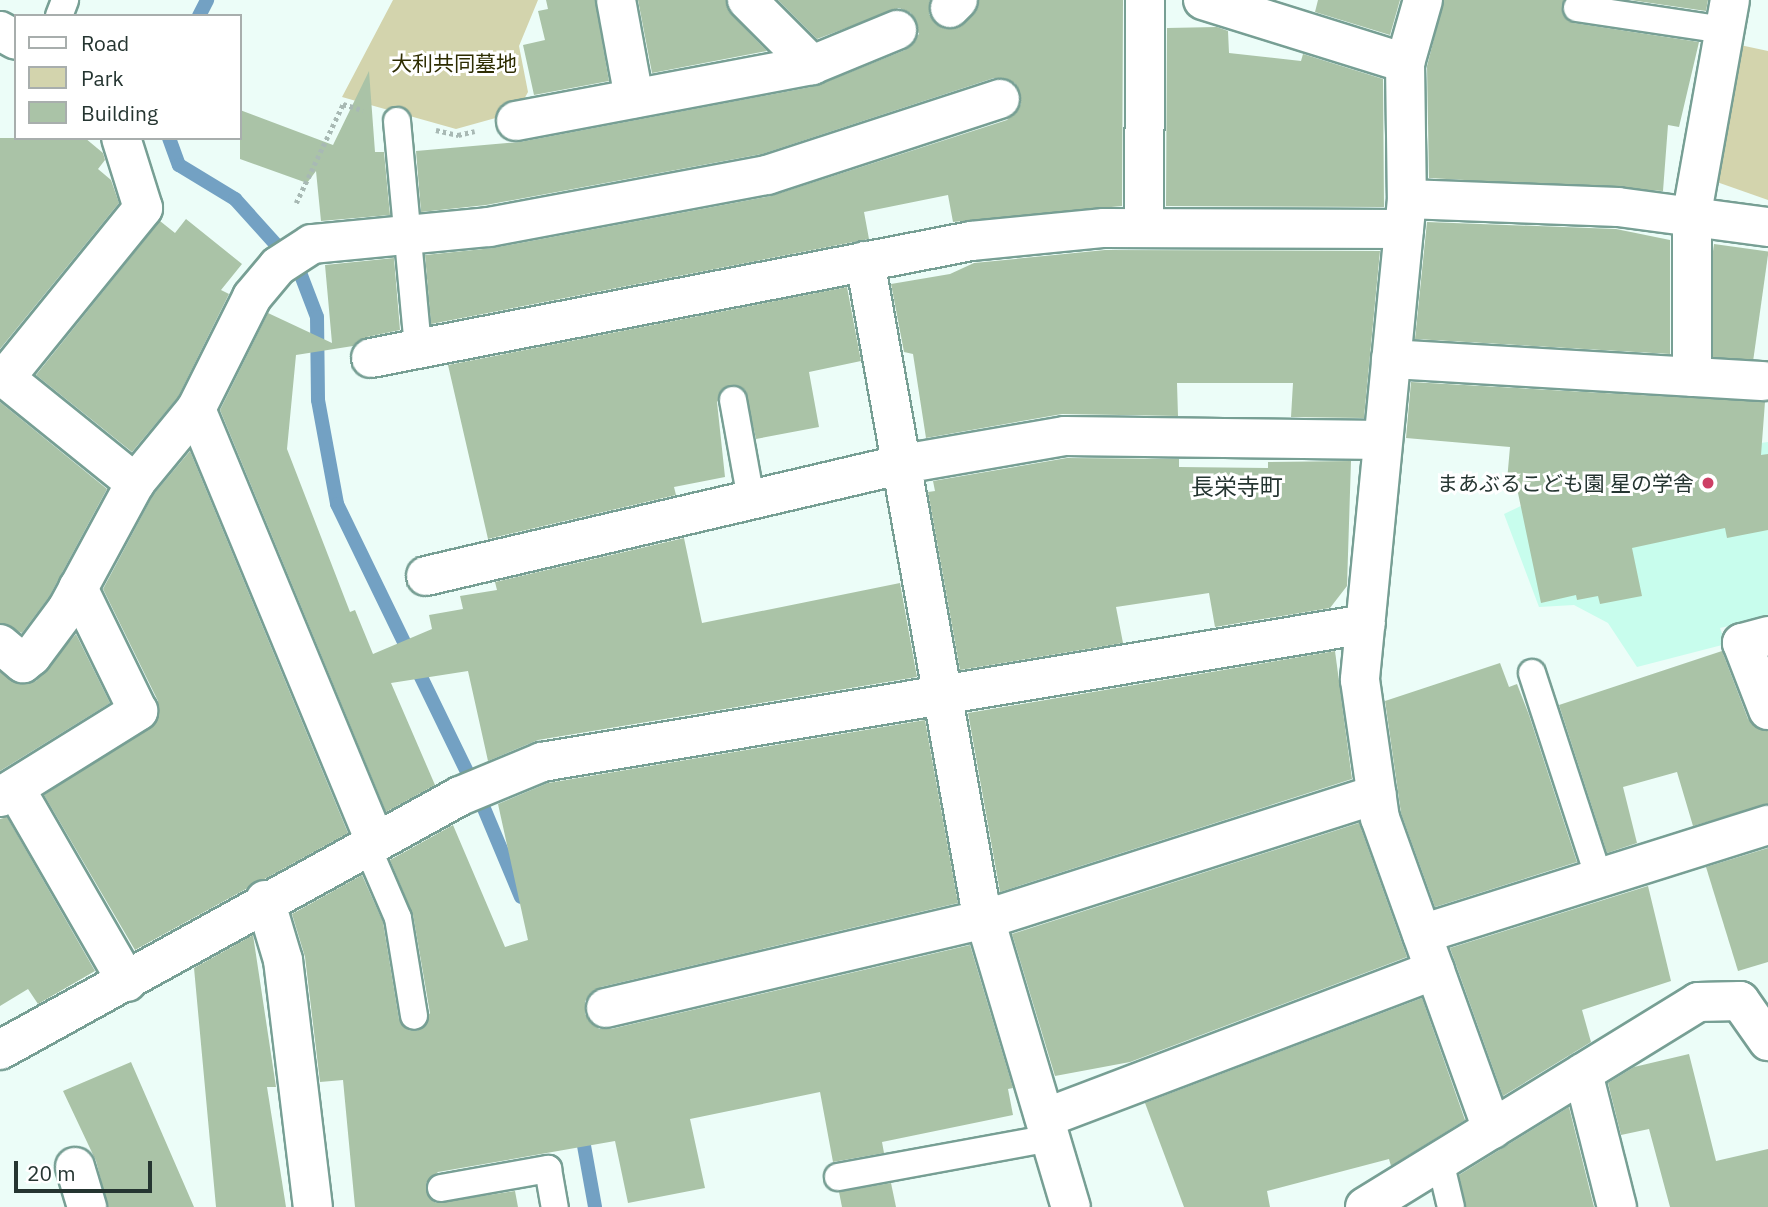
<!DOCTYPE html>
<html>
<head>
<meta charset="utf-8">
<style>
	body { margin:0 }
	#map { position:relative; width:1768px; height:1207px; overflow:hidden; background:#ecfdf8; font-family:"IBM Plex Sans","Noto Sans JP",sans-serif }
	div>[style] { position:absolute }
	.built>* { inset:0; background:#c8fded }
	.green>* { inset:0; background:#d3d4ad }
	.stream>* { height:14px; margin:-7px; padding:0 7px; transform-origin:7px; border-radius:7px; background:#73a1c3 }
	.building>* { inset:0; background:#aac3a7; transform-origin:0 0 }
	.path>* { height:4.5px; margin-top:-2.25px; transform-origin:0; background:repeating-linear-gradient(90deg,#a8b9b4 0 3.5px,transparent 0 7px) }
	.roads { filter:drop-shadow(2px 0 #779f94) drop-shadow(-2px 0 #779f94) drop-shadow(0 2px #779f94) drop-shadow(0 -2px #779f94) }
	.lane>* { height:26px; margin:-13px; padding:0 13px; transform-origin:13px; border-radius:13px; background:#fff }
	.street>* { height:38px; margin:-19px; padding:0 19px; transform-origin:19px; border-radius:19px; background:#fff }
	.dots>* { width:19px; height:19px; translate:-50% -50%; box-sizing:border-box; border:4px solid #fff; border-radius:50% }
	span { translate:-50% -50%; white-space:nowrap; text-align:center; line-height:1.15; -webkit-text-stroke:6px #fff; paint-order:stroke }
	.park-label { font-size:21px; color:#2e2d02 }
	.poi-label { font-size:21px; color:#253531 }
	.right { translate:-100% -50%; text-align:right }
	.neighbourhood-label { font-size:23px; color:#253531 }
	.legend { position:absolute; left:14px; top:14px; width:228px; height:126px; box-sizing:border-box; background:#fff; border:2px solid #a8aead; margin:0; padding:9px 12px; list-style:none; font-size:21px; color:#253531 }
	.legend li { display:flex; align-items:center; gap:14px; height:35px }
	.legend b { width:35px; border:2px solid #a8aead }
	.scale { position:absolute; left:14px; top:1161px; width:138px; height:32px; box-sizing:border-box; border:4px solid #253531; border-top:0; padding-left:9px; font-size:21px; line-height:24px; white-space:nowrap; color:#253531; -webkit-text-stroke:5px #fff; paint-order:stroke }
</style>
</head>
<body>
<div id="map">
	<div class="built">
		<div style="clip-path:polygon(1768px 442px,1768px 617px,1720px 628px,1726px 644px,1637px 667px,1608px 623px,1574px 605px,1539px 607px,1504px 514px,1612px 463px)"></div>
	</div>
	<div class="green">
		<div style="clip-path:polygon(393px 0,538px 0,519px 46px,528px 92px,517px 112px,456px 129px,342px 97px)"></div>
		<div style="clip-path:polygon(1740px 45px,1768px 51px,1768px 200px,1714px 181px)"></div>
	</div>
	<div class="stream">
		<div style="left:199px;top:16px;width:18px;rotate:-63deg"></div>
		<div style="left:169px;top:138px;width:29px;rotate:70deg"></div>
		<div style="left:179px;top:165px;width:66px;rotate:31.3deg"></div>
		<div style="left:235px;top:199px;width:96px;rotate:48deg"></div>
		<div style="left:299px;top:270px;width:50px;rotate:69deg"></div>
		<div style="left:317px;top:317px;width:83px;rotate:89.3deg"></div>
		<div style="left:318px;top:400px;width:106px;rotate:79.6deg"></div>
		<div style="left:337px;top:504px;width:307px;rotate:64.1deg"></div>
		<div style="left:480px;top:799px;width:106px;rotate:67.3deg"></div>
		<div style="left:581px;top:1129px;width:79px;rotate:79.8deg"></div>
	</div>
	<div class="building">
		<div style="clip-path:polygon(546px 0,595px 0,609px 81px,534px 95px,523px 45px,545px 40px,538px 11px,548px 9px)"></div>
		<div style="clip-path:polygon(638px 0,726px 0,732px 15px,767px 51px,652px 73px)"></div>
		<div style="clip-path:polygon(778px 0,930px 0,929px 14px,945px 29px,965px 23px,979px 0,1123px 0,1122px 206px,953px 222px,948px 195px,864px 212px,869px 239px,431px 324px,425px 255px,493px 248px,771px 196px,1007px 120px,1021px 104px,1015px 83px,994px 78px,762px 154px,486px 205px,421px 212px,416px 151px,520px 142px,816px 86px,905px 50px,919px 34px,911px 13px,899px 8px,817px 39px)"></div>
		<div style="clip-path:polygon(1318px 0,1400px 0,1390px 35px,1315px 12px)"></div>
		<div style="clip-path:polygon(1444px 0,1564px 0,1563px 14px,1574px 23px,1699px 42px,1679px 127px,1668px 125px,1663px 191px,1429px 178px,1427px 66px)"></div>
		<div style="clip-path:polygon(1630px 0,1708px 0,1706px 11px)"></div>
		<div style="clip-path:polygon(1217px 27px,1228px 31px,1229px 53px,1301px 61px,1303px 54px,1383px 79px,1384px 207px,1166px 206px,1167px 28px)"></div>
		<div style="clip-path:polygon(369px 71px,375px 152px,384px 152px,390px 215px,321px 221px,316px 171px,307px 183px,240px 159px,240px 110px,333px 145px)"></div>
		<div style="clip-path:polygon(0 138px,85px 138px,103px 153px,105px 160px,98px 169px,111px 180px,119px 203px,0 349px)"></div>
		<div style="clip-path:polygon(186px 219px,242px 264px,221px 290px,229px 294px,178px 397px,132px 452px,36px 375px,160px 221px,175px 233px)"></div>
		<div style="clip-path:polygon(1427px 222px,1616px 229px,1670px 240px,1670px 354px,1415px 339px)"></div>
		<div style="left:1714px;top:244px;width:55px;height:112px;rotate:8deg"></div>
		<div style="clip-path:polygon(1105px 250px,1380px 251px,1364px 418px,1291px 417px,1293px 383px,1177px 383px,1178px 416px,1062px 414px,926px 438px,913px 354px,904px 352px,891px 284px,950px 274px,974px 263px)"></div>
		<div style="clip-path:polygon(394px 258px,400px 330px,367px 337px,353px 346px,296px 355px,287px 449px,350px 612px,355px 610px,373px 654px,432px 629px,429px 615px,463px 609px,460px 596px,497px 590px,495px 582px,684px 538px,702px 623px,900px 583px,917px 677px,538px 740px,488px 761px,468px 671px,391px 683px,435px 785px,386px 812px,220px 410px,268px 313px,332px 343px,325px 265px)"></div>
		<div style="clip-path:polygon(847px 287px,861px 361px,809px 372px,819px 427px,756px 439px,745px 390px,730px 385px,717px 402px,725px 477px,674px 487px,676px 495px,488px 539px,448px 365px)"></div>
		<div style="clip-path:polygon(1411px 382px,1765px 402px,1761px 455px,1768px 454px,1768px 530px,1727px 538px,1725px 528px,1632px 548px,1642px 596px,1600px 604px,1598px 596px,1577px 600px,1576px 595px,1541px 603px,1518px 493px,1506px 492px,1510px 447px,1406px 438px)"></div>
		<div style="clip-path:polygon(0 402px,107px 489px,49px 597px,22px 633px,0 623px)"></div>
		<div style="clip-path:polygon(190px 451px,348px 833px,135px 950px,44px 795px,157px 721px,158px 701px,103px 589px,153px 495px)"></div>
		<div style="clip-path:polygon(1067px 458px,1179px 459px,1179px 467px,1268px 468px,1268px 462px,1351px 461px,1347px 586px,1330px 608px,1215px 627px,1209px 593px,1116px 607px,1123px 643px,960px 670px,928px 492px,935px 491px,933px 481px)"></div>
		<div style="clip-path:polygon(76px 634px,110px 703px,0 771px,0 672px,18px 684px,36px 681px)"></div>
		<div style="clip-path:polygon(1335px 651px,1352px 779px,1000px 892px,968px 713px)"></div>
		<div style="clip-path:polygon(1722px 651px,1748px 719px,1768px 731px,1768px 804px,1693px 826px,1677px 772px,1623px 787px,1637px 843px,1607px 853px,1559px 705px)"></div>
		<div style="clip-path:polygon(1500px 663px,1509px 687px,1517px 684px,1529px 715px,1577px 862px,1435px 907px,1401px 813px,1385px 701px)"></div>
		<div style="clip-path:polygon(925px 720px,958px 903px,601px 987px,585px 1001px,585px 1014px,599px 1029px,611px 1029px,970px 945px,1013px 1088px,1008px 1089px,1013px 1115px,882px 1142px,884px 1153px,833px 1162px,820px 1092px,690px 1119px,705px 1188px,628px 1203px,615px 1141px,438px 1172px,426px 1183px,429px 1198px,436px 1203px,515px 1191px,518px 1207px,355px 1207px,343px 1080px,320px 1082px,305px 957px,292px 914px,362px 875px,383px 922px,399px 1019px,408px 1030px,417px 1031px,430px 1013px,413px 915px,390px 860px,453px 825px,505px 947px,528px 940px,498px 804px,548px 783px)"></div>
		<div style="clip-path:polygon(7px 817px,95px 971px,38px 1004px,28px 989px,0 1006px,0 819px)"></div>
		<div style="clip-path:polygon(1359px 823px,1407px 957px,1130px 1062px,1055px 1076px,1012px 934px)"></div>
		<div style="clip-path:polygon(1768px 848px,1768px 962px,1738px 971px,1706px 867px)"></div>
		<div style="clip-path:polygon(1648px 886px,1671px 981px,1582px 1010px,1591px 1042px,1503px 1096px,1450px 948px)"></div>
		<div style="clip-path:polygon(253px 935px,276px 1087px,267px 1087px,286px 1207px,216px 1207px,194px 968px)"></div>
		<div style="clip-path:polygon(1422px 998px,1465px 1120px,1391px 1166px,1389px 1159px,1267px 1191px,1270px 1207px,1184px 1207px,1145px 1103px)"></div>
		<div style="clip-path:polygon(1689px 1054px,1716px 1161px,1768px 1149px,1768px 1207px,1670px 1207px,1649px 1129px,1621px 1135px,1608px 1083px,1634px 1067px)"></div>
		<div style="clip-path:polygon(131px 1062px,194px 1207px,108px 1207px,96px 1161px,63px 1091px)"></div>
		<div style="clip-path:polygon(1569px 1107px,1594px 1207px,1466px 1207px,1459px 1175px)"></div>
		<div style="clip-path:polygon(891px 1183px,896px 1207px,842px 1207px,839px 1192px)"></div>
	</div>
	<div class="path">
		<div style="left:436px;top:130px;width:23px;rotate:13deg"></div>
		<div style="left:458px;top:135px;width:17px;rotate:-13deg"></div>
		<div style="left:296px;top:203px;width:110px;rotate:-64.6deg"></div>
		<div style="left:343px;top:104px;width:21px;rotate:17deg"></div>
	</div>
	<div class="roads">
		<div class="lane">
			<div style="left:1577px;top:8px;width:150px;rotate:8.5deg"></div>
			<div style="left:59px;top:16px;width:17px;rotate:-69deg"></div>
			<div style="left:397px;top:121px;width:229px;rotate:84.7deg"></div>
			<div style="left:733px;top:400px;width:101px;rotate:79.7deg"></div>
			<div style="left:1532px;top:673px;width:216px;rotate:71.9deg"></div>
			<div style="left:367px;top:846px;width:78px;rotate:66.7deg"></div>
			<div style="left:398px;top:918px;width:99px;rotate:80.7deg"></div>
			<div style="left:1440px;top:1161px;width:47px;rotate:76.6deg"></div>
			<div style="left:838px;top:1177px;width:217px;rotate:-10.4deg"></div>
			<div style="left:441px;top:1188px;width:109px;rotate:-10.1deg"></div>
			<div style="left:548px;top:1169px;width:39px;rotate:80deg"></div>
		</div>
		<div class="street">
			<div style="left:616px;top:0;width:100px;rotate:79.6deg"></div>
			<div style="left:747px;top:0;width:92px;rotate:45deg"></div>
			<div style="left:1203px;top:0;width:212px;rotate:17.3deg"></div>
			<div style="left:1423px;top:0;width:66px;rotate:105.9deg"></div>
			<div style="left:1405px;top:63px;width:136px;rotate:89.2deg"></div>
			<div style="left:1407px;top:199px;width:483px;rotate:95.6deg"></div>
			<div style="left:1360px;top:680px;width:139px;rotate:81.8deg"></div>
			<div style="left:1380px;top:818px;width:331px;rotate:70.2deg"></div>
			<div style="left:950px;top:8px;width:11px;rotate:-45deg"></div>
			<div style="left:0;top:31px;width:18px;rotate:29deg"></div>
			<div style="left:516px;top:121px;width:301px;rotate:-10.7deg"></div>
			<div style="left:812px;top:65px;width:92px;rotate:-22.4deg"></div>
			<div style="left:1407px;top:199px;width:211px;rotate:2.2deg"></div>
			<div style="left:1618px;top:207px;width:151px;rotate:7.6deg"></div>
			<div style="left:1144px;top:228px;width:228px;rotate:-89.7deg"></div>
			<div style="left:865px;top:261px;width:648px;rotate:79.87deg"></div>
			<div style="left:979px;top:899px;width:321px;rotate:73.4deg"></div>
			<div style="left:371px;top:358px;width:611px;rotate:-11.03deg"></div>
			<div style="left:971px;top:241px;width:134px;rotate:-5.6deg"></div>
			<div style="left:1104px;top:228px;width:300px;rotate:0.2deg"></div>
			<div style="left:1391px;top:359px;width:373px;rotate:3.4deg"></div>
			<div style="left:0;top:374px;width:174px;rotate:38.9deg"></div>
			<div style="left:1692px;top:377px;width:164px;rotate:-90deg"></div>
			<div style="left:1692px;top:213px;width:216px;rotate:-79.9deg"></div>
			<div style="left:5px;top:378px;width:219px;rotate:-50.9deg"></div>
			<div style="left:143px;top:208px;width:73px;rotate:-107.4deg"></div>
			<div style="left:196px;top:409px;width:469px;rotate:67.5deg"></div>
			<div style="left:426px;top:576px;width:490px;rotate:-13.2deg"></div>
			<div style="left:903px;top:464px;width:164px;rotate:-9.8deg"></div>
			<div style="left:1065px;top:436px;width:318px;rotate:0.7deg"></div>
			<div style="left:1768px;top:636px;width:27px;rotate:165deg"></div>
			<div style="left:1742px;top:643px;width:72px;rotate:68.8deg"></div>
			<div style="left:0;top:644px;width:30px;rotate:40deg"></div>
			<div style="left:23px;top:663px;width:11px;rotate:-38deg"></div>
			<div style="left:32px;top:656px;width:59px;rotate:-53.3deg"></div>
			<div style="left:67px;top:609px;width:143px;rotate:-61.6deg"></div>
			<div style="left:135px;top:483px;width:96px;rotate:-50.5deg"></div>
			<div style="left:196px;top:409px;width:125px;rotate:-63.4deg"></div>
			<div style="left:252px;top:297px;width:40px;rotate:-50deg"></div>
			<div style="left:278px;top:266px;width:40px;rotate:-32.9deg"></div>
			<div style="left:312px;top:244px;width:178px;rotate:-5.5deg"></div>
			<div style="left:489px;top:227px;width:283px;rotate:-10.6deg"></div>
			<div style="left:767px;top:175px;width:245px;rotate:-18.1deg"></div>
			<div style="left:15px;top:788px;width:224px;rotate:60deg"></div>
			<div style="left:0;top:797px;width:163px;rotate:-31.9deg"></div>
			<div style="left:138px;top:711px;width:137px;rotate:-116deg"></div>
			<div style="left:265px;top:900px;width:63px;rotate:73.3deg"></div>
			<div style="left:283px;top:960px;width:249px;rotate:83.1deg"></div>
			<div style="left:1422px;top:934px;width:363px;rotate:-17.5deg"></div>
			<div style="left:606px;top:1008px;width:390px;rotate:-13.2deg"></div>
			<div style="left:986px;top:919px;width:410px;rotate:-17.7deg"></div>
			<div style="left:0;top:1050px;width:525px;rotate:-28.91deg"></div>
			<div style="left:460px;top:796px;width:89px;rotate:-22.5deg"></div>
			<div style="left:542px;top:762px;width:835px;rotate:-9.51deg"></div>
			<div style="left:1583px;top:1073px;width:138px;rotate:75.8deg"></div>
			<div style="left:1045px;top:1118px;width:417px;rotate:-20.8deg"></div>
			<div style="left:75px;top:1167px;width:42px;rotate:73.3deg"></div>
			<div style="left:1365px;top:1207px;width:391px;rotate:-31.6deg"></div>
			<div style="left:1698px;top:1002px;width:42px;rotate:-1.4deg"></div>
			<div style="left:1740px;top:1001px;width:49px;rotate:55deg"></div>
		</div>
	</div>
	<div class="dots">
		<div style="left:1708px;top:483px;background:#cd3f65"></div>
	</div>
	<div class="park-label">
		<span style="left:454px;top:63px">大利共同墓地</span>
	</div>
	<div class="poi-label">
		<span class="right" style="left:1694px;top:483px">まあぶるこども園 星の学舎</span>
	</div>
	<div class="neighbourhood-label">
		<span style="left:1237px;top:486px">長栄寺町</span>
	</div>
	<ul class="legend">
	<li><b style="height:9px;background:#fff"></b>Road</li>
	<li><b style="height:19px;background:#d3d4ad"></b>Park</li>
	<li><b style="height:19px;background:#aac3a7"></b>Building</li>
	</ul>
	<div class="scale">20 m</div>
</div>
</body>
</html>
